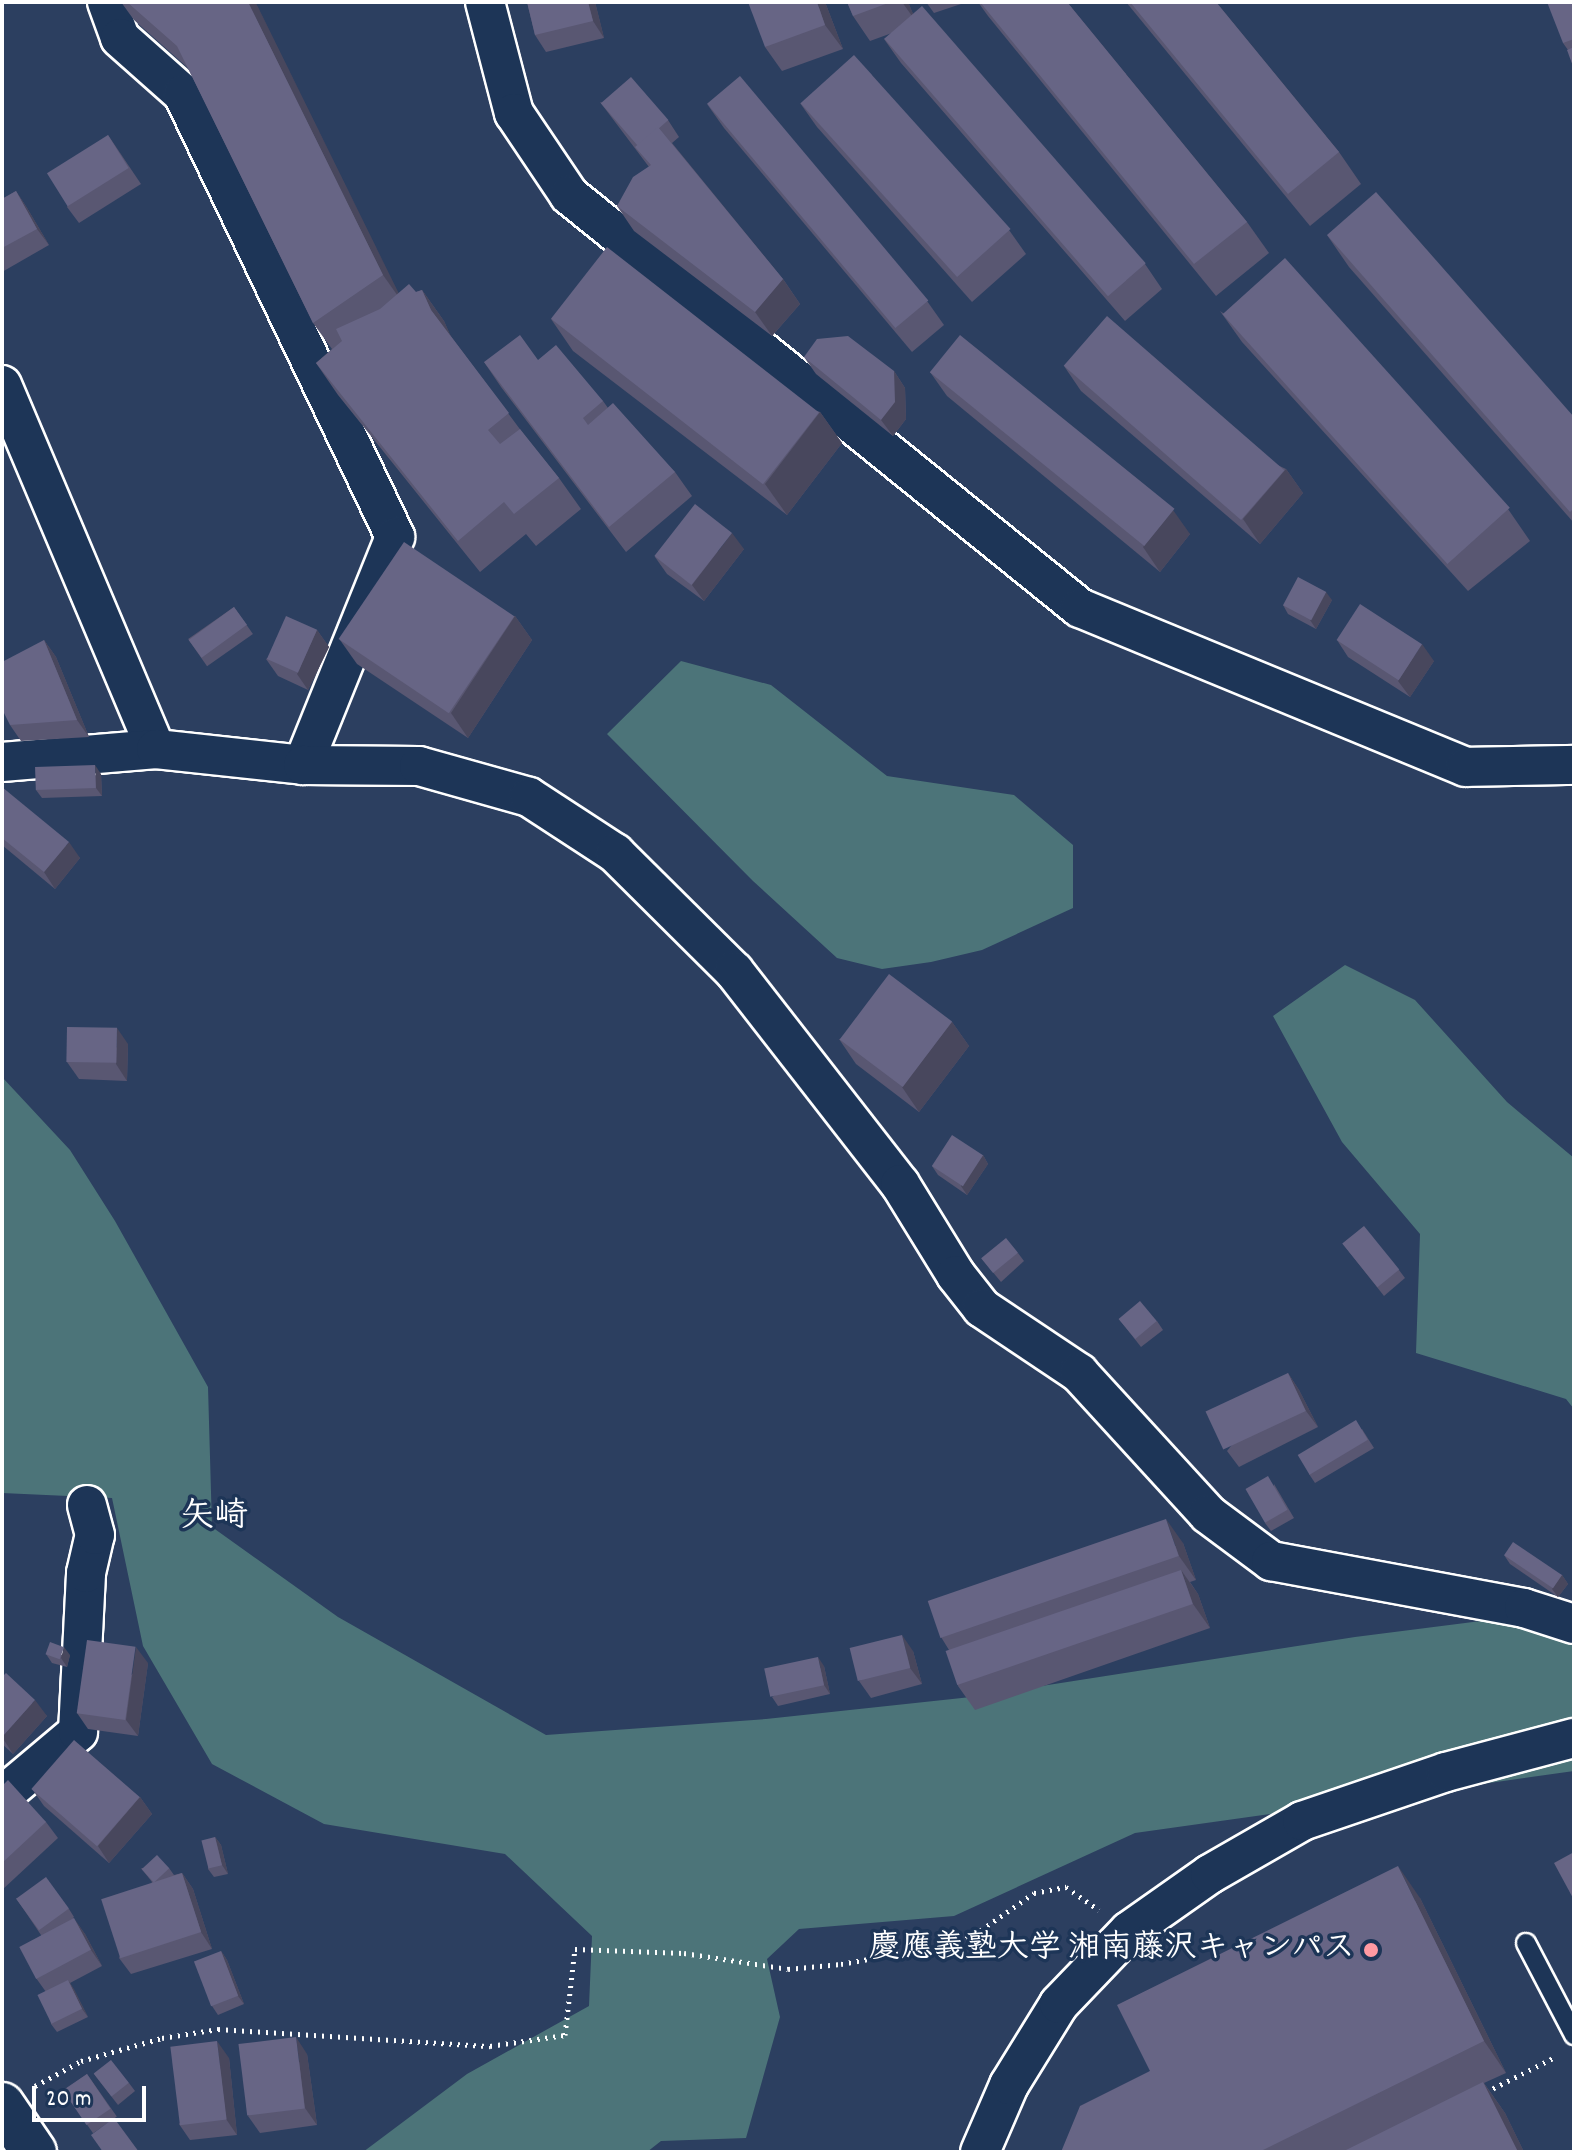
<!DOCTYPE html>
<html>
<head>
<meta charset="utf-8">
<style>
	body { margin:0 }
	#map { position:relative; width:1576px; height:2154px; overflow:hidden; background:#2c3f60; font-family:Dekko,"Klee One",sans-serif }
	div>[style] { position:absolute }
	.green>* { inset:0; background:#4c7479 }
	.path>* { height:5px; margin-top:-2.5px; transform-origin:0; background:repeating-linear-gradient(90deg,#fff 0 2px,transparent 0 8px) }
	.roads { filter:drop-shadow(2px 0 #fff) drop-shadow(-2px 0 #fff) drop-shadow(0 2px #fff) drop-shadow(0 -2px #fff) }
	.lane>* { height:18px; margin:-9px; padding:0 9px; transform-origin:9px; border-radius:9px; background:#1d3557 }
	.street>* { height:38px; margin:-19px; padding:0 19px; transform-origin:19px; border-radius:19px; background:#1d3557 }
	.secondary>* { height:44px; margin:-22px; padding:0 22px; transform-origin:22px; border-radius:22px; background:#1d3557 }
	.wall>* { inset:0; background:#595772; transform-origin:0 0 }
	.shaded-wall>* { inset:0; background:#48475d }
	.building>* { inset:0; background:#676585; transform-origin:0 0 }
	.dots>* { width:22px; height:22px; translate:-50% -50%; box-sizing:border-box; border:4px solid #1d3557; border-radius:50% }
	span { translate:-50% -50%; white-space:nowrap; text-align:center; line-height:1.15; -webkit-text-stroke:7px #1d3557; paint-order:stroke }
	.poi-label { font-size:32px; color:#fff; font-weight:700 }
	.right { translate:-100% -50%; text-align:right }
	.neighbourhood-label { font-size:34px; color:#fff; font-weight:700 }
	.frame { position:absolute; inset:0; border:4px solid #fff; pointer-events:none }
	.scale { position:absolute; left:32px; top:2086px; width:114px; height:36px; box-sizing:border-box; border:4px solid #fff; border-top:0; padding-left:10px; font-size:24px; line-height:28px; white-space:nowrap; color:#fff; -webkit-text-stroke:6px #1d3557; paint-order:stroke }
</style>
</head>
<body>
<div id="map">
	<div class="green">
		<div style="clip-path:polygon(681px 661px,771px 685px,887px 776px,1014px 795px,1073px 845px,1073px 908px,982px 950px,931px 962px,882px 969px,837px 958px,753px 881px,607px 734px)"></div>
		<div style="clip-path:polygon(1345px 965px,1415px 1000px,1507px 1102px,1574px 1158px,1574px 1409px,1566px 1399px,1416px 1353px,1420px 1234px,1342px 1142px,1273px 1016px)"></div>
		<div style="clip-path:polygon(2px 1077px,70px 1150px,115px 1221px,208px 1387px,212px 1527px,338px 1617px,546px 1735px,766px 1719px,971px 1697px,1355px 1637px,1574px 1609px,1574px 1771px,1135px 1833px,954px 1916px,799px 1929px,767px 1959px,780px 2017px,746px 2138px,661px 2141px,647px 2152px,363px 2152px,467px 2074px,589px 2006px,592px 1936px,505px 1854px,324px 1824px,212px 1764px,143px 1646px,112px 1498px,2px 1493px)"></div>
	</div>
	<div class="path">
		<div style="left:35px;top:2086px;width:52px;rotate:-28.5deg"></div>
		<div style="left:81px;top:2061px;width:84px;rotate:-15.9deg"></div>
		<div style="left:162px;top:2038px;width:57px;rotate:-9.1deg"></div>
		<div style="left:218px;top:2029px;width:273px;rotate:3.6deg"></div>
		<div style="left:490px;top:2046px;width:76px;rotate:-8.3deg"></div>
		<div style="left:565px;top:2035px;width:87px;rotate:-83.4deg"></div>
		<div style="left:575px;top:1949px;width:109px;rotate:2.1deg"></div>
		<div style="left:684px;top:1953px;width:105px;rotate:8.7deg"></div>
		<div style="left:788px;top:1969px;width:53px;rotate:-5.4deg"></div>
		<div style="left:841px;top:1964px;width:96px;rotate:-10.3deg"></div>
		<div style="left:935px;top:1947px;width:41px;rotate:-17.1deg"></div>
		<div style="left:974px;top:1935px;width:73px;rotate:-35deg"></div>
		<div style="left:1034px;top:1893px;width:33px;rotate:-11deg"></div>
		<div style="left:1066px;top:1887px;width:40px;rotate:34.9deg"></div>
		<div style="left:1486px;top:2092px;width:77px;rotate:-26.9deg"></div>
	</div>
	<div class="roads">
		<div class="lane">
			<div style="left:1526px;top:1943px;width:104px;rotate:62.4deg"></div>
		</div>
		<div class="street">
			<div style="left:107px;top:2px;width:38px;rotate:70deg"></div>
			<div style="left:120px;top:38px;width:84px;rotate:41.6deg"></div>
			<div style="left:183px;top:94px;width:491px;rotate:64.4deg"></div>
			<div style="left:395px;top:537px;width:246px;rotate:112deg"></div>
			<div style="left:485px;top:2px;width:115px;rotate:75.4deg"></div>
			<div style="left:514px;top:113px;width:99px;rotate:56.1deg"></div>
			<div style="left:569px;top:195px;width:657px;rotate:38.95deg"></div>
			<div style="left:1080px;top:608px;width:417px;rotate:22.4deg"></div>
			<div style="left:1466px;top:767px;width:108px;rotate:-1.1deg"></div>
			<div style="left:2px;top:385px;width:395px;rotate:67.1deg"></div>
			<div style="left:2px;top:762px;width:155px;rotate:-4.8deg"></div>
			<div style="left:156px;top:749px;width:148px;rotate:6.2deg"></div>
			<div style="left:303px;top:765px;width:116px;rotate:0.5deg"></div>
			<div style="left:419px;top:766px;width:114px;rotate:15.7deg"></div>
			<div style="left:529px;top:797px;width:103px;rotate:33.1deg"></div>
			<div style="left:615px;top:853px;width:168px;rotate:44.8deg"></div>
			<div style="left:734px;top:971px;width:270px;rotate:52.1deg"></div>
			<div style="left:900px;top:1184px;width:107px;rotate:58.4deg"></div>
			<div style="left:956px;top:1275px;width:42px;rotate:51.8deg"></div>
			<div style="left:982px;top:1308px;width:117px;rotate:33.8deg"></div>
			<div style="left:1079px;top:1373px;width:191px;rotate:47.5deg"></div>
			<div style="left:1208px;top:1514px;width:79px;rotate:36.7deg"></div>
			<div style="left:1271px;top:1561px;width:257px;rotate:10.5deg"></div>
			<div style="left:1524px;top:1608px;width:52px;rotate:17.7deg"></div>
			<div style="left:2px;top:1796px;width:99px;rotate:-40.1deg"></div>
			<div style="left:78px;top:1732px;width:159px;rotate:-87.1deg"></div>
			<div style="left:86px;top:1573px;width:39px;rotate:-77deg"></div>
			<div style="left:95px;top:1535px;width:31px;rotate:-105deg"></div>
			<div style="left:980px;top:2152px;width:73px;rotate:-66.6deg"></div>
			<div style="left:1009px;top:2085px;width:95px;rotate:-58.3deg"></div>
			<div style="left:1059px;top:2004px;width:101px;rotate:-46.2deg"></div>
			<div style="left:1129px;top:1931px;width:99px;rotate:-35.1deg"></div>
			<div style="left:1210px;top:1874px;width:106px;rotate:-29.9deg"></div>
			<div style="left:1302px;top:1821px;width:152px;rotate:-18.8deg"></div>
			<div style="left:1446px;top:1772px;width:132px;rotate:-14.9deg"></div>
		</div>
		<div class="secondary">
			<div style="left:2px;top:2105px;width:57px;rotate:55.8deg"></div>
		</div>
	</div>
	<div class="wall">
		<div style="clip-path:polygon(121px 2px,255px 2px,398px 293px,416px 292px,422px 290px,444px 321px,450px 335px,525px 436px,559px 478px,581px 509px,536px 546px,526px 534px,480px 572px,338px 395px,316px 363px,332px 349px,313px 323px,188px 68px,134px 20px)"></div>
		<div style="clip-path:polygon(527px 2px,595px 2px,604px 38px,546px 52px,535px 35px)"></div>
		<div style="clip-path:polygon(825px 2px,843px 49px,782px 71px,765px 47px)"></div>
		<div style="clip-path:polygon(847px 2px,908px 2px,913px 14px,1145px 264px,1162px 289px,1125px 321px,901px 63px,884px 39px,892px 33px,870px 41px,853px 16px)"></div>
		<div style="clip-path:polygon(926px 2px,964px 2px,964px 3px,934px 13px)"></div>
		<div style="clip-path:polygon(978px 2px,1067px 2px,1247px 222px,1269px 253px,1216px 296px,988px 16px)"></div>
		<div style="clip-path:polygon(1126px 2px,1216px 2px,1339px 152px,1361px 184px,1310px 226px)"></div>
		<div style="clip-path:polygon(1574px 2px,1574px 69px,1568px 50px,1563px 43px)"></div>
		<div style="clip-path:polygon(600px 102px,668px 120px,679px 137px,672px 143px,783px 279px,800px 304px,772px 336px,634px 231px,617px 206px,649px 167px)"></div>
		<div style="clip-path:polygon(800px 103px,1009px 230px,1026px 254px,972px 302px,817px 127px)"></div>
		<div style="clip-path:polygon(707px 104px,927px 301px,944px 325px,912px 352px,724px 128px)"></div>
		<div style="clip-path:polygon(108px 135px,141px 184px,79px 223px,67px 207px)"></div>
		<div style="clip-path:polygon(16px 191px,27px 208px,49px 245px,2px 272px,2px 199px)"></div>
		<div style="clip-path:polygon(1327px 235px,1574px 417px,1574px 523px,1349px 267px)"></div>
		<div style="clip-path:polygon(1220px 311px,1508px 509px,1530px 541px,1468px 591px,1242px 342px)"></div>
		<div style="clip-path:polygon(551px 319px,820px 412px,842px 443px,787px 515px,573px 351px)"></div>
		<div style="clip-path:polygon(804px 357px,894px 371px,905px 388px,906px 419px,893px 436px,816px 374px)"></div>
		<div style="clip-path:polygon(538px 360px,603px 401px,608px 408px,675px 472px,692px 496px,626px 552px,501px 387px,484px 362px)"></div>
		<div style="clip-path:polygon(1064px 366px,1286px 469px,1303px 493px,1260px 544px,1081px 391px)"></div>
		<div style="clip-path:polygon(930px 372px,1190px 534px,1160px 572px,947px 396px)"></div>
		<div style="clip-path:polygon(744px 549px,704px 601px,667px 574px,655px 557px)"></div>
		<div style="clip-path:polygon(1332px 600px,1316px 629px,1288px 614px,1283px 605px)"></div>
		<div style="left:234px;top:607px;width:33px;height:56px;rotate:55deg"></div>
		<div style="clip-path:polygon(515px 616px,532px 640px,468px 738px,357px 664px,340px 640px)"></div>
		<div style="clip-path:polygon(317px 630px,329px 647px,308px 690px,278px 676px,266px 659px)"></div>
		<div style="clip-path:polygon(44px 640px,56px 657px,89px 737px,21px 741px,10px 725px)"></div>
		<div style="clip-path:polygon(1337px 640px,1434px 661px,1410px 697px,1348px 657px)"></div>
		<div style="clip-path:polygon(101px 774px,102px 796px,42px 798px,36px 790px)"></div>
		<div style="clip-path:polygon(2px 787px,80px 858px,55px 889px,2px 845px)"></div>
		<div style="clip-path:polygon(952px 1022px,969px 1046px,919px 1112px,856px 1064px,839px 1039px)"></div>
		<div style="clip-path:polygon(128px 1044px,127px 1081px,79px 1079px,67px 1062px)"></div>
		<div style="clip-path:polygon(983px 1155px,988px 1164px,967px 1195px,938px 1175px,932px 1166px)"></div>
		<div style="clip-path:polygon(1343px 1244px,1399px 1270px,1405px 1278px,1384px 1296px)"></div>
		<div style="clip-path:polygon(1018px 1253px,1024px 1261px,1001px 1282px,982px 1259px)"></div>
		<div style="clip-path:polygon(1119px 1319px,1157px 1321px,1163px 1330px,1141px 1347px)"></div>
		<div style="clip-path:polygon(1288px 1373px,1299px 1390px,1318px 1427px,1239px 1467px,1227px 1451px)"></div>
		<div style="clip-path:polygon(1362px 1429px,1374px 1448px,1315px 1483px,1309px 1474px)"></div>
		<div style="clip-path:polygon(1274px 1484px,1294px 1518px,1271px 1531px,1265px 1523px)"></div>
		<div style="clip-path:polygon(1183px 1543px,1196px 1580px,1190px 1582px,1198px 1594px,1210px 1628px,975px 1710px,958px 1686px,949px 1650px,941px 1637px)"></div>
		<div style="clip-path:polygon(1504px 1555px,1562px 1575px,1568px 1584px,1558px 1597px,1510px 1564px)"></div>
		<div style="clip-path:polygon(913px 1651px,922px 1684px,871px 1698px,859px 1681px)"></div>
		<div style="clip-path:polygon(46px 1654px,70px 1655px,67px 1667px,52px 1663px)"></div>
		<div style="clip-path:polygon(148px 1663px,138px 1736px,88px 1729px,77px 1713px)"></div>
		<div style="clip-path:polygon(824px 1666px,830px 1694px,778px 1706px,772px 1697px)"></div>
		<div style="clip-path:polygon(2px 1677px,47px 1716px,13px 1754px,2px 1744px)"></div>
		<div style="clip-path:polygon(2px 1786px,46px 1822px,58px 1838px,2px 1890px)"></div>
		<div style="clip-path:polygon(32px 1789px,140px 1797px,152px 1814px,109px 1863px,44px 1806px)"></div>
		<div style="clip-path:polygon(215px 1837px,221px 1845px,228px 1874px,214px 1877px,208px 1869px)"></div>
		<div style="clip-path:polygon(141px 1868px,169px 1868px,174px 1875px,182px 1873px,193px 1889px,212px 1949px,131px 1974px,119px 1958px,152px 1882px)"></div>
		<div style="clip-path:polygon(16px 1898px,69px 1909px,74px 1917px,73px 1918px,85px 1934px,102px 1966px,70px 1983px,88px 2017px,57px 2032px,51px 2024px,46px 1992px,36px 1978px,41px 1935px)"></div>
		<div style="clip-path:polygon(1420px 1898px,1506px 2073px,1484px 2083px,1505px 2113px,1524px 2152px,1061px 2152px,1150px 2071px)"></div>
		<div style="clip-path:polygon(221px 1951px,227px 1960px,244px 2004px,218px 2015px,212px 2006px)"></div>
		<div style="clip-path:polygon(307px 2054px,317px 2125px,260px 2133px,248px 2116px)"></div>
		<div style="clip-path:polygon(229px 2058px,237px 2135px,190px 2140px,179px 2124px)"></div>
		<div style="left:87px;top:2074px;width:52px;height:29px;rotate:55deg"></div>
		<div style="clip-path:polygon(94px 2074px,129px 2083px,135px 2091px,118px 2105px)"></div>
	</div>
	<div class="shaded-wall">
		<div style="clip-path:polygon(248px 2px,255px 2px,258px 7px,405px 306px,383px 275px)"></div>
		<div style="clip-path:polygon(588px 2px,595px 2px,604px 38px,593px 21px)"></div>
		<div style="clip-path:polygon(817px 2px,825px 2px,843px 49px,825px 25px)"></div>
		<div style="clip-path:polygon(902px 2px,908px 2px,917px 23px)"></div>
		<div style="clip-path:polygon(16px 191px,27px 208px,49px 245px,37px 229px)"></div>
		<div style="clip-path:polygon(783px 279px,800px 304px,772px 336px,755px 312px)"></div>
		<div style="clip-path:polygon(422px 290px,444px 321px,453px 341px,431px 310px)"></div>
		<div style="clip-path:polygon(894px 371px,905px 388px,906px 419px,893px 436px,881px 420px)"></div>
		<div style="clip-path:polygon(820px 412px,842px 443px,787px 515px,765px 484px)"></div>
		<div style="clip-path:polygon(1286px 469px,1303px 493px,1260px 544px,1243px 519px)"></div>
		<div style="clip-path:polygon(1173px 510px,1190px 534px,1160px 572px,1143px 547px)"></div>
		<div style="clip-path:polygon(732px 533px,744px 549px,704px 601px,692px 585px)"></div>
		<div style="clip-path:polygon(1326px 592px,1332px 600px,1316px 629px,1310px 620px)"></div>
		<div style="clip-path:polygon(515px 616px,532px 640px,468px 738px,451px 713px)"></div>
		<div style="clip-path:polygon(317px 630px,329px 647px,308px 690px,297px 674px)"></div>
		<div style="clip-path:polygon(44px 640px,56px 657px,89px 737px,77px 720px)"></div>
		<div style="clip-path:polygon(1422px 644px,1434px 661px,1410px 697px,1398px 681px)"></div>
		<div style="clip-path:polygon(95px 765px,101px 774px,102px 796px,96px 788px)"></div>
		<div style="clip-path:polygon(69px 842px,80px 858px,55px 889px,44px 872px)"></div>
		<div style="clip-path:polygon(952px 1022px,969px 1046px,919px 1112px,902px 1087px)"></div>
		<div style="clip-path:polygon(117px 1028px,128px 1044px,127px 1081px,116px 1064px)"></div>
		<div style="clip-path:polygon(983px 1155px,988px 1164px,967px 1195px,961px 1186px)"></div>
		<div style="clip-path:polygon(1288px 1373px,1299px 1390px,1318px 1427px,1306px 1411px)"></div>
		<div style="clip-path:polygon(1166px 1519px,1183px 1543px,1196px 1580px,1179px 1556px)"></div>
		<div style="clip-path:polygon(1181px 1570px,1198px 1594px,1210px 1628px,1193px 1604px)"></div>
		<div style="clip-path:polygon(1562px 1575px,1568px 1584px,1558px 1597px,1552px 1589px)"></div>
		<div style="clip-path:polygon(902px 1635px,913px 1651px,922px 1684px,910px 1668px)"></div>
		<div style="clip-path:polygon(64px 1647px,70px 1655px,67px 1667px,61px 1658px)"></div>
		<div style="clip-path:polygon(136px 1647px,148px 1663px,138px 1736px,126px 1720px)"></div>
		<div style="clip-path:polygon(818px 1657px,824px 1666px,830px 1694px,824px 1685px)"></div>
		<div style="clip-path:polygon(35px 1700px,47px 1716px,13px 1754px,2px 1737px)"></div>
		<div style="clip-path:polygon(140px 1797px,152px 1814px,109px 1863px,98px 1846px)"></div>
		<div style="clip-path:polygon(215px 1837px,221px 1845px,228px 1874px,222px 1865px)"></div>
		<div style="clip-path:polygon(1398px 1866px,1420px 1898px,1506px 2073px,1484px 2041px)"></div>
		<div style="clip-path:polygon(182px 1873px,193px 1889px,212px 1949px,201px 1932px)"></div>
		<div style="clip-path:polygon(74px 1918px,85px 1934px,102px 1966px,91px 1950px)"></div>
		<div style="clip-path:polygon(221px 1951px,227px 1960px,244px 2004px,238px 1996px)"></div>
		<div style="clip-path:polygon(68px 1980px,74px 1989px,88px 2017px,82px 2009px)"></div>
		<div style="clip-path:polygon(296px 2037px,307px 2054px,317px 2125px,305px 2108px)"></div>
		<div style="clip-path:polygon(217px 2041px,229px 2058px,237px 2135px,226px 2119px)"></div>
		<div style="clip-path:polygon(1483px 2082px,1505px 2113px,1524px 2152px,1518px 2152px)"></div>
	</div>
	<div class="building">
		<div style="clip-path:polygon(127px 2px,248px 2px,383px 275px,313px 323px,177px 46px)"></div>
		<div style="clip-path:polygon(527px 2px,588px 2px,593px 21px,535px 35px)"></div>
		<div style="clip-path:polygon(748px 2px,817px 2px,825px 25px,765px 47px)"></div>
		<div style="clip-path:polygon(847px 2px,891px 2px,853px 16px)"></div>
		<div style="clip-path:polygon(980px 2px,1067px 2px,1247px 222px,1194px 264px)"></div>
		<div style="clip-path:polygon(1130px 2px,1216px 2px,1339px 152px,1288px 194px)"></div>
		<div style="clip-path:polygon(1547px 2px,1574px 2px,1574px 39px,1563px 43px)"></div>
		<div style="left:922px;top:6px;width:341px;height:50px;rotate:49deg"></div>
		<div style="clip-path:polygon(1574px 47px,1574px 69px,1567px 50px)"></div>
		<div style="left:854px;top:55px;width:234px;height:72px;rotate:48deg"></div>
		<div style="left:740px;top:76px;width:293px;height:43px;rotate:50deg"></div>
		<div style="left:631px;top:77px;width:57px;height:40px;rotate:49deg"></div>
		<div style="clip-path:polygon(658px 127px,783px 279px,755px 312px,617px 206px,633px 177px,651px 165px,635px 147px)"></div>
		<div style="left:108px;top:135px;width:39px;height:72px;rotate:58deg"></div>
		<div style="clip-path:polygon(16px 191px,37px 229px,2px 248px,2px 199px)"></div>
		<div style="clip-path:polygon(1376px 192px,1574px 417px,1574px 508px,1570px 512px,1327px 235px)"></div>
		<div style="left:607px;top:247px;width:269px;height:91px;rotate:38deg"></div>
		<div style="left:1285px;top:258px;width:336px;height:84px;rotate:48deg"></div>
		<div style="clip-path:polygon(409px 284px,416px 292px,422px 290px,431px 310px,509px 413px,488px 430px,500px 444px,520px 429px,559px 478px,514px 514px,504px 502px,458px 541px,316px 363px,342px 341px,336px 329px,380px 309px)"></div>
		<div style="left:1107px;top:316px;width:235px;height:66px;rotate:41deg"></div>
		<div style="clip-path:polygon(520px 335px,538px 360px,556px 345px,603px 401px,583px 418px,588px 425px,613px 403px,675px 472px,609px 527px,484px 362px)"></div>
		<div style="left:960px;top:335px;width:276px;height:48px;rotate:39deg"></div>
		<div style="clip-path:polygon(848px 336px,894px 371px,895px 402px,881px 420px,804px 357px,817px 339px)"></div>
		<div style="left:695px;top:504px;width:47px;height:66px;rotate:38deg"></div>
		<div style="left:404px;top:542px;width:133px;height:117px;rotate:34deg"></div>
		<div style="left:1298px;top:577px;width:32px;height:32px;rotate:28deg"></div>
		<div style="left:1360px;top:604px;width:74px;height:43px;rotate:33deg"></div>
		<div style="left:234px;top:607px;width:22px;height:56px;rotate:54deg"></div>
		<div style="left:286px;top:616px;width:34px;height:47px;rotate:24deg"></div>
		<div style="clip-path:polygon(44px 640px,77px 720px,10px 725px,2px 709px,2px 662px)"></div>
		<div style="left:95px;top:765px;width:23px;height:60px;rotate:88deg"></div>
		<div style="clip-path:polygon(2px 787px,69px 842px,44px 872px,2px 838px)"></div>
		<div style="left:889px;top:974px;width:79px;height:82px;rotate:37deg"></div>
		<div style="left:67px;top:1027px;width:50px;height:35px;rotate:1deg"></div>
		<div style="left:952px;top:1135px;width:37px;height:37px;rotate:33deg"></div>
		<div style="left:1364px;top:1226px;width:56px;height:28px;rotate:51deg"></div>
		<div style="left:1006px;top:1238px;width:19px;height:32px;rotate:51deg"></div>
		<div style="left:1140px;top:1301px;width:26px;height:28px;rotate:50deg"></div>
		<div style="left:1288px;top:1373px;width:42px;height:91px;rotate:65deg"></div>
		<div style="left:1356px;top:1420px;width:23px;height:68px;rotate:59deg"></div>
		<div style="left:1268px;top:1476px;width:39px;height:26px;rotate:60deg"></div>
		<div style="left:1166px;top:1519px;width:39px;height:252px;rotate:71deg"></div>
		<div style="left:1513px;top:1542px;width:59px;height:16px;rotate:34deg"></div>
		<div style="left:1181px;top:1570px;width:36px;height:249px;rotate:71deg"></div>
		<div style="left:902px;top:1635px;width:34px;height:54px;rotate:76deg"></div>
		<div style="left:87px;top:1640px;width:49px;height:74px;rotate:8deg"></div>
		<div style="left:50px;top:1642px;width:15px;height:13px;rotate:20deg"></div>
		<div style="left:818px;top:1657px;width:29px;height:55px;rotate:78deg"></div>
		<div style="clip-path:polygon(6px 1673px,35px 1700px,2px 1737px,2px 1677px)"></div>
		<div style="left:74px;top:1740px;width:87px;height:65px;rotate:41deg"></div>
		<div style="clip-path:polygon(8px 1780px,46px 1822px,2px 1863px,2px 1786px)"></div>
		<div style="left:215px;top:1837px;width:29px;height:14px;rotate:76deg"></div>
		<div style="clip-path:polygon(1574px 1852px,1574px 1900px,1554px 1863px)"></div>
		<div style="left:157px;top:1855px;width:18px;height:21px;rotate:47deg"></div>
		<div style="clip-path:polygon(1398px 1866px,1484px 2041px,1259px 2152px,1061px 2152px,1080px 2106px,1150px 2071px,1117px 2005px)"></div>
		<div style="left:182px;top:1873px;width:62px;height:85px;rotate:72deg"></div>
		<div style="left:46px;top:1877px;width:39px;height:37px;rotate:54deg"></div>
		<div style="left:74px;top:1918px;width:36px;height:62px;rotate:62deg"></div>
		<div style="left:221px;top:1951px;width:48px;height:29px;rotate:69deg"></div>
		<div style="left:68px;top:1980px;width:32px;height:34px;rotate:64deg"></div>
		<div style="left:296px;top:2037px;width:72px;height:58px;rotate:83deg"></div>
		<div style="left:217px;top:2041px;width:79px;height:47px;rotate:83deg"></div>
		<div style="left:111px;top:2060px;width:29px;height:22px;rotate:52deg"></div>
		<div style="left:87px;top:2074px;width:42px;height:29px;rotate:56deg"></div>
		<div style="clip-path:polygon(1483px 2082px,1518px 2152px,1342px 2152px)"></div>
		<div style="clip-path:polygon(114px 2118px,139px 2152px,103px 2152px,91px 2135px)"></div>
	</div>
	<div class="dots">
		<div style="left:1371px;top:1950px;background:#ff9aa2"></div>
	</div>
	<div class="poi-label">
		<span class="right" style="left:1355px;top:1950px">慶應義塾大学 湘南藤沢キャンパス</span>
	</div>
	<div class="neighbourhood-label">
		<span style="left:214px;top:1519px">矢崎</span>
	</div>
	<div class="frame"></div>
	<div class="scale">20 m</div>
</div>
</body>
</html>
